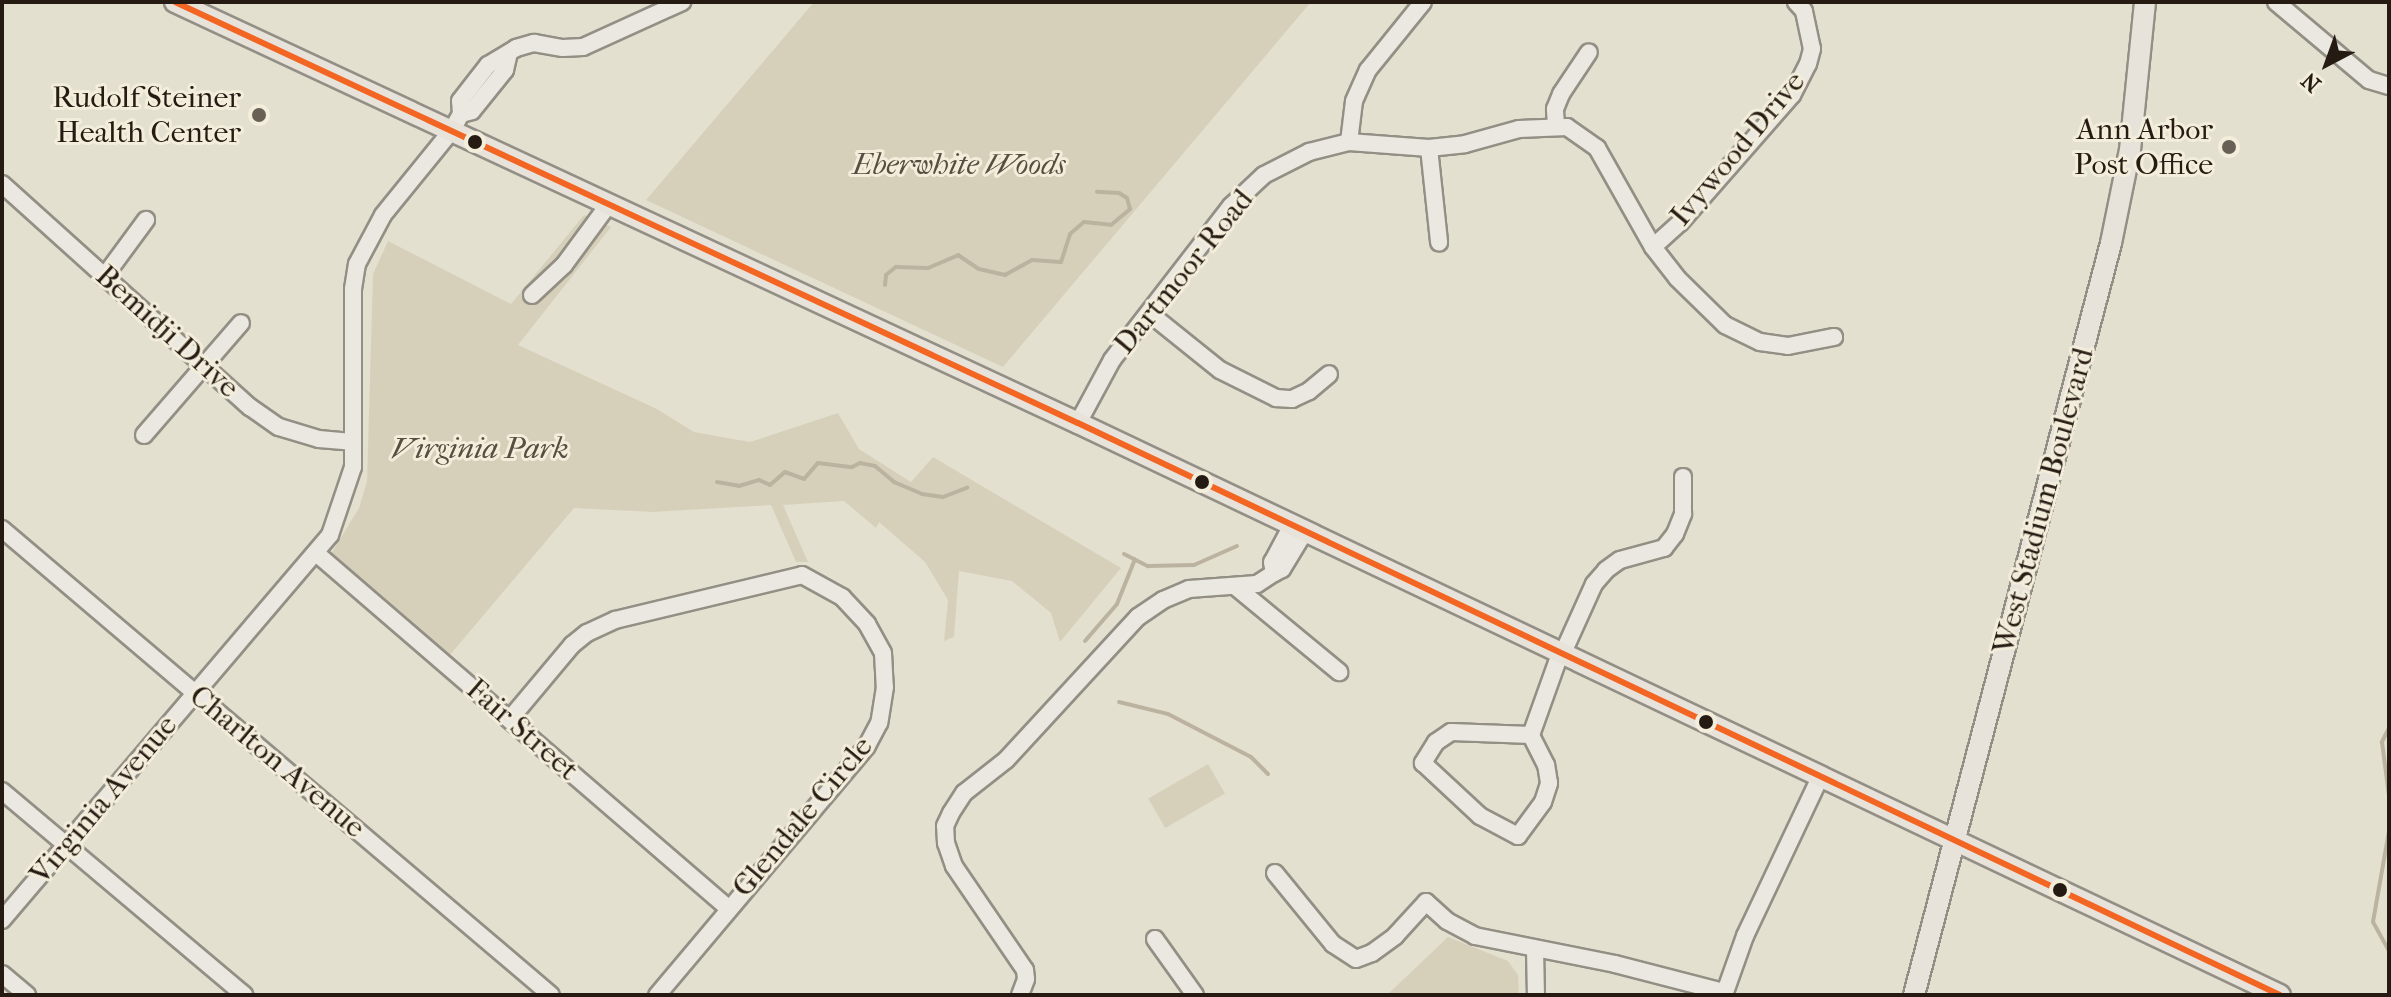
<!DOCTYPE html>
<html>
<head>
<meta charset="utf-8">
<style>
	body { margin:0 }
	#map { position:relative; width:2391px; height:997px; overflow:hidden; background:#e4e0d0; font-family:"IM FELL French Canon",serif }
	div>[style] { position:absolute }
	.green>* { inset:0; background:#d6d0bb; transform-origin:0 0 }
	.stream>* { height:4px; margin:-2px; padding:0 2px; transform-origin:2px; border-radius:2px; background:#bbb39f }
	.roads { filter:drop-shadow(2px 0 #938f85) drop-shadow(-2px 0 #938f85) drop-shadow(0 2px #938f85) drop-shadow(0 -2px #938f85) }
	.minor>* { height:16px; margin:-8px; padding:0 8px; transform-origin:8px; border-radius:8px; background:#eae8e0 }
	.major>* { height:20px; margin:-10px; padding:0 10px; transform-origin:10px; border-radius:10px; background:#e7e3da }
	.bus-1>* { height:6px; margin:-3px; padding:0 3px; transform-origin:3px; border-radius:3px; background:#f26522 }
	.dots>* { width:22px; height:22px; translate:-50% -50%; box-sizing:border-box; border:4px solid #f3eddb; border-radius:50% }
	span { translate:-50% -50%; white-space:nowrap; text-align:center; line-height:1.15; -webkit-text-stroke:6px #f3eddb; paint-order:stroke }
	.poi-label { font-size:30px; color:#261b13 }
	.right { translate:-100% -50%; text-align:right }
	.street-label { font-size:30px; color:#261b13 }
	.park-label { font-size:30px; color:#574d40; font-style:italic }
	.frame { position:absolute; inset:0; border:4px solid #261b13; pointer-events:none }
	.north { position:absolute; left:2287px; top:24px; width:80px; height:80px; -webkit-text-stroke:6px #f3eddb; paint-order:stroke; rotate:221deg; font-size:22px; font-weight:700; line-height:32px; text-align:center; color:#261b13 }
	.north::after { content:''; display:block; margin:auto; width:28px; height:36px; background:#261b13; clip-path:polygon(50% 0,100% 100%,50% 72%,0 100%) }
</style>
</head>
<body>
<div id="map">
	<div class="green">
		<div style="clip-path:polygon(814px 2px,1311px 2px,1003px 367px,646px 200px)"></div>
		<div style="clip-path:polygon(584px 215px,611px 227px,518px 345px,657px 409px,694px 432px,750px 442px,838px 413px,859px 449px,911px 482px,933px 457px,1121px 568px,1060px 642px,1051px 613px,1012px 581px,959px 571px,954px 637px,944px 641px,948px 600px,925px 562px,879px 522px,876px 528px,844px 501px,783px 505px,808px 562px,796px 562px,771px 505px,653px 512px,574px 508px,450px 655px,331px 554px,359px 508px,367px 481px,373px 274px,388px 241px,511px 304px)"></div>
		<div style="left:1208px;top:764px;width:34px;height:69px;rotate:60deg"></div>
		<div style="clip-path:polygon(1448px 937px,1508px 961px,1518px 975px,1519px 995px,1387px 995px)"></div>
	</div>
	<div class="stream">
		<div style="left:885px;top:285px;width:10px;rotate:-84deg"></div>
		<div style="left:886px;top:275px;width:13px;rotate:-39deg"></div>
		<div style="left:896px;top:267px;width:32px;rotate:2deg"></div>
		<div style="left:928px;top:268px;width:33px;rotate:-23deg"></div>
		<div style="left:958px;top:255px;width:25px;rotate:34deg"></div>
		<div style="left:979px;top:269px;width:27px;rotate:13deg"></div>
		<div style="left:1005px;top:275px;width:31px;rotate:-29deg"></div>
		<div style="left:1032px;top:260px;width:29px;rotate:4deg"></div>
		<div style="left:1061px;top:262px;width:29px;rotate:-72deg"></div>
		<div style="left:1070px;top:234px;width:18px;rotate:-41deg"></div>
		<div style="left:1084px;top:222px;width:27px;rotate:6deg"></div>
		<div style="left:1111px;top:225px;width:25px;rotate:-40deg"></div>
		<div style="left:1130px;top:209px;width:11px;rotate:-105deg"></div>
		<div style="left:1127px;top:198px;width:9px;rotate:-148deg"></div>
		<div style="left:1119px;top:193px;width:22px;rotate:-177deg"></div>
		<div style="left:717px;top:482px;width:22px;rotate:10deg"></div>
		<div style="left:739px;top:486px;width:21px;rotate:-17deg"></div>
		<div style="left:759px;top:480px;width:12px;rotate:24deg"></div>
		<div style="left:770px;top:485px;width:20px;rotate:-41deg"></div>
		<div style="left:785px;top:472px;width:20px;rotate:20deg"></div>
		<div style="left:804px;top:479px;width:21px;rotate:-49deg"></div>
		<div style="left:818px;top:463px;width:34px;rotate:7deg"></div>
		<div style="left:852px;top:467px;width:9px;rotate:-27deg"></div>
		<div style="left:860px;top:463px;width:15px;rotate:11deg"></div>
		<div style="left:875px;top:466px;width:25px;rotate:40deg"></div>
		<div style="left:894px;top:482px;width:30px;rotate:23deg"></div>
		<div style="left:922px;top:494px;width:21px;rotate:8deg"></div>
		<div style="left:943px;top:497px;width:26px;rotate:-21deg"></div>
		<div style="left:1124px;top:554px;width:27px;rotate:27deg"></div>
		<div style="left:1148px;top:566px;width:46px;rotate:-1.2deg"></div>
		<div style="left:1194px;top:565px;width:47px;rotate:-23.8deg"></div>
		<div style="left:1085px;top:641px;width:49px;rotate:-49.1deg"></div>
		<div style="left:1117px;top:604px;width:48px;rotate:-68.2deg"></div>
		<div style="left:1119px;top:702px;width:50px;rotate:13.8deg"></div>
		<div style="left:1168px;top:714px;width:93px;rotate:27.4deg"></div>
		<div style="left:1251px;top:757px;width:24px;rotate:45deg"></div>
		<div style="left:2389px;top:728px;width:16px;rotate:117deg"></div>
		<div style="left:2382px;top:742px;width:54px;rotate:82.6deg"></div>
		<div style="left:2389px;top:831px;width:92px;rotate:100deg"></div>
		<div style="left:2373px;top:922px;width:33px;rotate:61deg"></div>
	</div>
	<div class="roads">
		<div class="minor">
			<div style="left:2276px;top:2px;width:121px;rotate:40deg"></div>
			<div style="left:2369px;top:80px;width:21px;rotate:17deg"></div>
			<div style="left:461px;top:114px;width:11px;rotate:-15deg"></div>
			<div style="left:472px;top:111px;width:53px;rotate:-51.2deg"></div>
			<div style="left:505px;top:70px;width:17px;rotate:-77deg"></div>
			<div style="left:1556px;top:125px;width:16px;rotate:-94deg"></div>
			<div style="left:1555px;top:109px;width:16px;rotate:-68deg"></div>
			<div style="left:1561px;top:94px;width:50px;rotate:-56.3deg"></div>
			<div style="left:1349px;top:142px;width:41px;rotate:-83deg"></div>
			<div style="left:1354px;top:101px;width:34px;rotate:-66deg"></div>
			<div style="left:1368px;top:70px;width:87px;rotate:-51deg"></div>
			<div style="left:1429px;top:148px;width:95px;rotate:83.9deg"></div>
			<div style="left:2px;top:184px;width:334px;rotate:42deg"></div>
			<div style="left:250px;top:407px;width:35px;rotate:35deg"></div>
			<div style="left:279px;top:427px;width:42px;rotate:16.7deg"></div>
			<div style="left:319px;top:439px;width:33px;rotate:5deg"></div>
			<div style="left:1653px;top:247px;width:36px;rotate:-42deg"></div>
			<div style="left:1680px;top:223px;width:170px;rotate:-48.8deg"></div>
			<div style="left:1792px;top:95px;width:35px;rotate:-63deg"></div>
			<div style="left:1808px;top:64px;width:16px;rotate:-75deg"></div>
			<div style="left:1812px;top:49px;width:39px;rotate:-102deg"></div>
			<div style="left:1804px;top:11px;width:12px;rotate:-132deg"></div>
			<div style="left:104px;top:277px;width:71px;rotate:-53.6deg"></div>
			<div style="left:532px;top:295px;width:44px;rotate:-43.2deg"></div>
			<div style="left:564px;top:265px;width:76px;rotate:-53.6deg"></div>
			<div style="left:1149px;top:313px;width:91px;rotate:38.8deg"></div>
			<div style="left:1220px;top:370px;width:63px;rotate:26.6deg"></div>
			<div style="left:1276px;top:398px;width:16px;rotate:4deg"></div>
			<div style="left:1292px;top:399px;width:19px;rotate:-25deg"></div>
			<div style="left:1309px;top:391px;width:26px;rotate:-40deg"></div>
			<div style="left:1078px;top:423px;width:72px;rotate:-61.6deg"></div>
			<div style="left:1112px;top:360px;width:195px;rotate:-52.3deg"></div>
			<div style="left:1231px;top:206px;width:45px;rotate:-43.2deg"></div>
			<div style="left:1264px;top:175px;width:51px;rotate:-27.1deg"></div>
			<div style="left:1309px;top:152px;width:41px;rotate:-14deg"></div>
			<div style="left:1349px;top:142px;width:80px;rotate:4.3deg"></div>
			<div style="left:1429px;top:148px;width:36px;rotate:-6deg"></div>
			<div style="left:1465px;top:144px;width:56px;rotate:-15.5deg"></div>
			<div style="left:1519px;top:129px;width:48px;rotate:-2.4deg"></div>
			<div style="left:1567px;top:127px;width:37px;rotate:35deg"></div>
			<div style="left:1597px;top:148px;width:114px;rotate:60.5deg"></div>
			<div style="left:1653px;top:247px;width:39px;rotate:52deg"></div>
			<div style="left:1677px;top:278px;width:67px;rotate:44.4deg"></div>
			<div style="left:1725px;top:325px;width:39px;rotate:26deg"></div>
			<div style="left:1760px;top:342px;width:28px;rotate:8deg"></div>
			<div style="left:1788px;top:346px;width:47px;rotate:-11.1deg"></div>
			<div style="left:144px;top:435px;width:148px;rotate:-49.1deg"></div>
			<div style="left:1291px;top:527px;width:40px;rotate:118deg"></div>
			<div style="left:1272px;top:562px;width:11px;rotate:80deg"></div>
			<div style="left:1274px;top:573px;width:9px;rotate:-27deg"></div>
			<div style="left:1282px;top:569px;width:42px;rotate:-58.6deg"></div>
			<div style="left:2px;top:529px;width:720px;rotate:40.33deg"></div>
			<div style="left:316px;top:553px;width:544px;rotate:40.75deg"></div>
			<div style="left:1236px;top:587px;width:134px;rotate:39.5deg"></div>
			<div style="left:1562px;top:655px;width:78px;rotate:-65.7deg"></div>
			<div style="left:1594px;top:584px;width:18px;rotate:-49deg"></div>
			<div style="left:1606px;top:570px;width:17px;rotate:-36deg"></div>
			<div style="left:1620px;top:560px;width:46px;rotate:-15.3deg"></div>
			<div style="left:1664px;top:548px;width:18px;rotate:-52deg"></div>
			<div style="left:1675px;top:534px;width:22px;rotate:-68deg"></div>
			<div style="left:1683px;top:514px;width:37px;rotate:-90deg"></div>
			<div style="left:510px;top:719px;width:97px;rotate:-50deg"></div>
			<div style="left:572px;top:645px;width:19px;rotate:-39deg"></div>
			<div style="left:587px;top:633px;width:31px;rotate:-25deg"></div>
			<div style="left:615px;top:620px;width:192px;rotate:-13.5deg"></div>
			<div style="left:802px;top:575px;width:46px;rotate:28.8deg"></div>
			<div style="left:842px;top:597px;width:37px;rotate:47deg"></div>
			<div style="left:867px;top:624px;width:33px;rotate:61deg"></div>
			<div style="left:883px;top:653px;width:34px;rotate:87deg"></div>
			<div style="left:885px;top:687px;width:36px;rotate:99deg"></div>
			<div style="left:879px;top:723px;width:26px;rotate:118deg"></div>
			<div style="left:867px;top:746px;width:326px;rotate:130.1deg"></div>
			<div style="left:1531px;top:735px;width:80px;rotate:-177.9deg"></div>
			<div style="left:1451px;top:732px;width:18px;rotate:146deg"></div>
			<div style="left:1436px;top:742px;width:25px;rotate:122deg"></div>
			<div style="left:1423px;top:763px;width:78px;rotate:42.9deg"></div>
			<div style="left:1480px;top:816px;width:43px;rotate:27.8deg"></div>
			<div style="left:1518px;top:836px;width:42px;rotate:-53.7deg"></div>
			<div style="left:1543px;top:802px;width:20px;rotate:-72deg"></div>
			<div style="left:1549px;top:783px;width:18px;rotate:-99deg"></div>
			<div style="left:1546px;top:765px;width:34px;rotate:-117deg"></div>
			<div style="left:1531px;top:735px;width:86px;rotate:-70.3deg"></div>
			<div style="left:2px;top:791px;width:317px;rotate:40.1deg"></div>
			<div style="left:1275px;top:873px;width:92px;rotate:50.8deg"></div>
			<div style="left:1333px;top:944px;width:27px;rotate:33deg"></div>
			<div style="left:1356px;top:959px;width:17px;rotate:-21deg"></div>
			<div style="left:1372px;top:953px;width:29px;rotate:-36deg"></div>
			<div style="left:1395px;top:936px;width:46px;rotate:-47.6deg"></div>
			<div style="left:1426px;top:902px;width:28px;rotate:42deg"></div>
			<div style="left:1447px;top:921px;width:32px;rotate:28deg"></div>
			<div style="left:1475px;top:936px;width:143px;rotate:11.3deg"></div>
			<div style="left:1615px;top:964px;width:112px;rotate:14.5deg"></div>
			<div style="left:2px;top:920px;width:506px;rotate:-49.57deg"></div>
			<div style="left:330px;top:535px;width:72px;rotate:-71.3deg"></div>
			<div style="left:353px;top:467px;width:178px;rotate:-90deg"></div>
			<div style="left:353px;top:289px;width:25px;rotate:-81deg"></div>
			<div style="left:357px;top:264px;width:55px;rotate:-62deg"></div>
			<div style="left:383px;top:215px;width:109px;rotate:-50.9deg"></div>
			<div style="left:452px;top:130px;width:18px;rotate:-61deg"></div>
			<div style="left:461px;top:114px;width:13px;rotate:-94deg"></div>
			<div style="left:460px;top:101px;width:46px;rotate:-52.1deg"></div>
			<div style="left:488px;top:65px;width:33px;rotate:-31deg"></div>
			<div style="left:516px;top:48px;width:19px;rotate:-16deg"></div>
			<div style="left:534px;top:43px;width:29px;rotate:10deg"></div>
			<div style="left:563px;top:48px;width:20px;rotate:-3deg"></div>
			<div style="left:583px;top:47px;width:109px;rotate:-24.4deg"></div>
			<div style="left:1155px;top:939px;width:69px;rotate:54.5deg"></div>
			<div style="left:1535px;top:949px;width:46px;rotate:88.8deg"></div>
			<div style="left:2px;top:974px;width:33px;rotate:40deg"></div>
			<div style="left:1020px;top:995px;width:17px;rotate:-69deg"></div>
			<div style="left:1026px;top:979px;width:9px;rotate:-96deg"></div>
			<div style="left:1025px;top:970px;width:126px;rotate:-124.3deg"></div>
			<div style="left:954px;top:866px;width:24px;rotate:-109deg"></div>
			<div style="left:946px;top:843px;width:17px;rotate:-93deg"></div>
			<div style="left:945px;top:826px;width:14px;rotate:-65deg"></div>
			<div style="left:951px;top:813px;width:24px;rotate:-57deg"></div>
			<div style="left:964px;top:793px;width:53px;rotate:-38.2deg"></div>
			<div style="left:1006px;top:760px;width:195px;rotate:-47.3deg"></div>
			<div style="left:1138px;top:617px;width:30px;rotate:-34deg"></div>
			<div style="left:1163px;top:600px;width:28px;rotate:-23deg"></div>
			<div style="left:1189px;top:589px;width:68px;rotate:-4.2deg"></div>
			<div style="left:1257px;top:584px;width:20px;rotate:-33deg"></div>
			<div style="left:1724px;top:995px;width:63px;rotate:-70.4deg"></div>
			<div style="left:1745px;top:936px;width:178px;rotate:-64.7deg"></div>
		</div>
		<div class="major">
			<div style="left:175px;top:2px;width:996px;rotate:25deg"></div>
			<div style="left:1078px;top:423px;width:1331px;rotate:25.45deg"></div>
			<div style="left:1914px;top:995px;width:777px;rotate:-75.32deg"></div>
			<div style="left:2111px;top:243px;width:95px;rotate:-78.5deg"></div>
			<div style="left:2130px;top:150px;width:149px;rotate:-84.2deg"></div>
		</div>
	</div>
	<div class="bus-1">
		<div style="left:175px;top:2px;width:996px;rotate:25deg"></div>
		<div style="left:1078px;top:423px;width:1331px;rotate:25.45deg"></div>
	</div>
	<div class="dots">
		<div style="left:259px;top:115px;background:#686055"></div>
		<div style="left:475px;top:142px;background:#261b13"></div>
		<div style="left:2229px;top:147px;background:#686055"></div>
		<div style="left:1202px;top:482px;background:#261b13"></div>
		<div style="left:1706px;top:722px;background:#261b13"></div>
		<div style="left:2060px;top:890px;background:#261b13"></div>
	</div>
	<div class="poi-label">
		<span class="right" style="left:241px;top:115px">Rudolf Steiner<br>Health Center</span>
		<span class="right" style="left:2213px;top:147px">Ann Arbor<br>Post Office</span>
	</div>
	<div class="street-label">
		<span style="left:1738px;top:149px;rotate:-50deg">Ivywood Drive</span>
		<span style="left:1184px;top:272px;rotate:-51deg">Dartmoor Road</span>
		<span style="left:167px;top:332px;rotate:42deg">Bemidji Drive</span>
		<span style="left:2044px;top:501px;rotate:-75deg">West Stadium Boulevard</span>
		<span style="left:522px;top:730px;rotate:41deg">Fair Street</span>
		<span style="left:277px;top:762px;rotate:40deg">Charlton Avenue</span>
		<span style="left:104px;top:800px;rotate:-50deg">Virginia Avenue</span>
		<span style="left:803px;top:817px;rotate:-50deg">Glendale Circle</span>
	</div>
	<div class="park-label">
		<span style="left:959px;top:165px">Eberwhite Woods</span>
		<span style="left:480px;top:449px">Virginia Park</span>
	</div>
	<div class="frame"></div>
	<div class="north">N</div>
</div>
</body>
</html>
